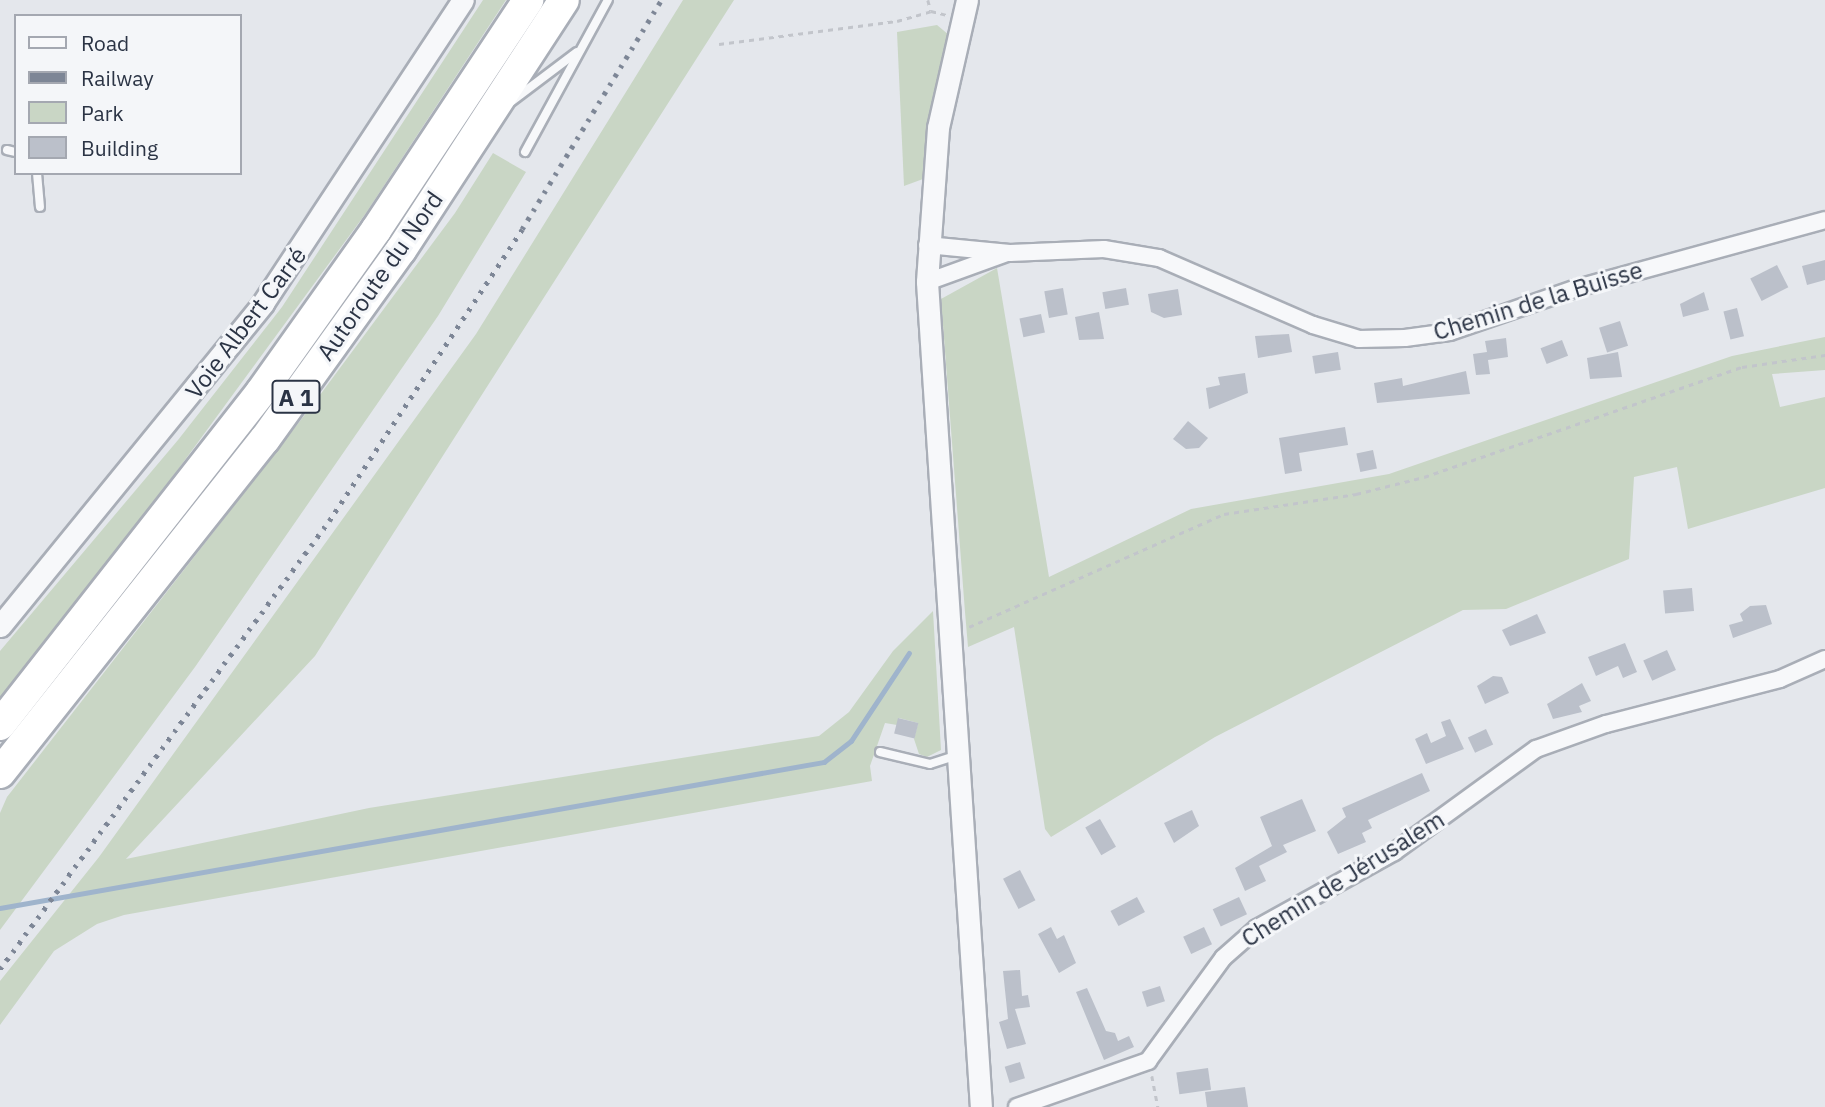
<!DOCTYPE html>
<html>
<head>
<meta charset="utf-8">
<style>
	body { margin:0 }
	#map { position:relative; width:1825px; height:1107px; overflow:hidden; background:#e4e7ec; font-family:"IBM Plex Sans",sans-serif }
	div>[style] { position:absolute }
	.green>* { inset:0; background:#c9d6c5 }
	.stream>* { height:4.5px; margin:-2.25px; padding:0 2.25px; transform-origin:2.25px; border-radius:2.25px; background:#9fb4cc }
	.building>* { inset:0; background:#bbc0ca; transform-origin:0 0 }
	.path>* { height:2.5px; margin-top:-1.25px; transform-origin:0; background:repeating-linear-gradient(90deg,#c2c5cb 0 5px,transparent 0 10px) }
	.roads { filter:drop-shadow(2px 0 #a9aeb7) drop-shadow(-2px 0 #a9aeb7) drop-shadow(0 2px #a9aeb7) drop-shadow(0 -2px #a9aeb7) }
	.service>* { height:8px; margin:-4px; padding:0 4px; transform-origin:4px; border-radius:4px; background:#f7f8fa }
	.minor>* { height:16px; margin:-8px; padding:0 8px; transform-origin:8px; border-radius:8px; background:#f7f8fa }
	.tertiary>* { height:21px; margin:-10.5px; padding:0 10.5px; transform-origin:10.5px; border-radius:10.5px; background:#f7f8fa }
	.motorway>* { height:30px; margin:-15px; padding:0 15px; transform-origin:15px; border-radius:15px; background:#fff }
	.rail>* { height:4.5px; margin-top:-2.25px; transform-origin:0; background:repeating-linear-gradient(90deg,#7d8696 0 3.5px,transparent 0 10.5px) }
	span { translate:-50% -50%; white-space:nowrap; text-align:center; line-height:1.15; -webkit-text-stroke:6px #f4f6f9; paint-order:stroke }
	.shield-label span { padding:2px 5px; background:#f4f6f9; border:2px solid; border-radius:5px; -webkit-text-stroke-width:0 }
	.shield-label { font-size:23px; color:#2b3445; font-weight:700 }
	.street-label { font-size:24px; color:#2b3445 }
	.legend { position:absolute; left:14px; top:14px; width:228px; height:161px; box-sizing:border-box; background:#f4f6f9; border:2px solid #a4a8b1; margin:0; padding:9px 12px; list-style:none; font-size:21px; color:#2b3445 }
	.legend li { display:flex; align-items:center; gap:14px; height:35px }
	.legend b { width:35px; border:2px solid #a4a8b1 }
</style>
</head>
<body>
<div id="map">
	<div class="green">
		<div style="clip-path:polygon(483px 0,506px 0,366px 213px,94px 584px,0 699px,0 651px,178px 440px,282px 307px)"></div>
		<div style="clip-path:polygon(683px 0,734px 0,315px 656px,126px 859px,369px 808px,819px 736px,849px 712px,893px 651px,933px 611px,941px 750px,927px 757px,919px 754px,914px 739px,918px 723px,899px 718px,897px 725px,885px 723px,870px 766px,872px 781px,124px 915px,97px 924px,54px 951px,0 1025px,0 981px,99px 857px,476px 334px)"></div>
		<div style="clip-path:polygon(937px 25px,949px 35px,923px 179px,904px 186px,897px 32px)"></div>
		<div style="clip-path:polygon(493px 153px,526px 172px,438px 316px,195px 667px,0 930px,0 813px,7px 797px,314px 403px,455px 213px)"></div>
		<div style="clip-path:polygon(997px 268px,1049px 577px,1191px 509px,1389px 474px,1732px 356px,1825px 337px,1825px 370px,1772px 374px,1780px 407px,1825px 397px,1825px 488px,1688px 529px,1677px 467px,1634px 477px,1629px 559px,1506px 609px,1463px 610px,1215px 737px,1051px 837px,1045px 829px,1014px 627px,968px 647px,965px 612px,941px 299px)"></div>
	</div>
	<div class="stream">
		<div style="left:0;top:908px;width:837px;rotate:-10.05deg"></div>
		<div style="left:824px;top:762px;width:34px;rotate:-38deg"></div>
		<div style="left:851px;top:741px;width:105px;rotate:-56.6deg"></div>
	</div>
	<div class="building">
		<div style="clip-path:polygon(1825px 260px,1825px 280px,1807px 285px,1802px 266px)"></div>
		<div style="left:1777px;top:265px;width:25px;height:30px;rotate:63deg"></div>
		<div style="left:1063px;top:288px;width:27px;height:19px;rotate:80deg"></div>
		<div style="left:1126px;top:288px;width:17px;height:24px;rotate:80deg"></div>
		<div style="clip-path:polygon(1178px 289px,1182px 315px,1164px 318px,1151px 312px,1148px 294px)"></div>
		<div style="clip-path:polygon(1704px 292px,1709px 310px,1683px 317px,1680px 304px)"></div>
		<div style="left:1737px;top:308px;width:29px;height:14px;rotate:76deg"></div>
		<div style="clip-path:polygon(1099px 312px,1104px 339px,1079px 340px,1075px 317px)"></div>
		<div style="left:1041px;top:314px;width:19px;height:22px;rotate:78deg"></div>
		<div style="left:1620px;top:321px;width:26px;height:22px;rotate:72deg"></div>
		<div style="clip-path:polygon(1289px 334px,1292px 352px,1258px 358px,1255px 336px)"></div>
		<div style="clip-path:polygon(1506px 338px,1508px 357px,1488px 360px,1490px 374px,1476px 375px,1473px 354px,1487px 352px,1485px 341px)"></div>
		<div style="left:1562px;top:340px;width:17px;height:23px;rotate:69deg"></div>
		<div style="left:1338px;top:352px;width:18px;height:26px;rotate:81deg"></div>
		<div style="clip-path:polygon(1618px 352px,1622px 377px,1590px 379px,1587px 358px)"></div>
		<div style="clip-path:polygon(1466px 371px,1470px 394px,1377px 403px,1374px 383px,1402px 378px,1403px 386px)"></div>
		<div style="clip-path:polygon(1245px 373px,1248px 393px,1209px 409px,1206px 388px,1220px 385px,1218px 377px)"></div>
		<div style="clip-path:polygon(1188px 421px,1208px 438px,1199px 448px,1186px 449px,1173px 439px)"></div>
		<div style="clip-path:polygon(1345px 427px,1348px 445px,1299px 453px,1302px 471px,1285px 474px,1279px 438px)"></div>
		<div style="left:1373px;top:450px;width:19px;height:17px;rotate:78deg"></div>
		<div style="left:1692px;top:588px;width:23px;height:29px;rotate:85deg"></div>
		<div style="clip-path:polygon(1766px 605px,1772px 624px,1733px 638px,1729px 625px,1743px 621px,1740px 614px,1750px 606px)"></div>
		<div style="clip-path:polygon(1537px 614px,1546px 633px,1510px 646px,1502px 630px)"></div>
		<div style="clip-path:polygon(1625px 643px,1637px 672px,1623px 678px,1618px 666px,1596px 676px,1588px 657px)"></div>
		<div style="left:1667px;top:650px;width:22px;height:26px;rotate:66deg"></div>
		<div style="clip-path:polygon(1493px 676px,1502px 677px,1509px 693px,1485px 704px,1477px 686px)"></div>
		<div style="clip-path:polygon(1582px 683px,1591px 701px,1579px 706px,1582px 712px,1553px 719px,1547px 704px)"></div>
		<div style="left:898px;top:718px;width:21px;height:16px;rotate:14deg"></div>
		<div style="clip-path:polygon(1450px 719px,1464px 749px,1426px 764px,1415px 739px,1427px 733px,1431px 743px,1446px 736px,1441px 722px)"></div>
		<div style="left:1486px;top:729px;width:17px;height:20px;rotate:65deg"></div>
		<div style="clip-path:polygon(1422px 773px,1430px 791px,1368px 820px,1372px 828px,1362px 833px,1366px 842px,1338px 854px,1327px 832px,1346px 817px,1342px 808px)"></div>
		<div style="clip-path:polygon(1302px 799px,1316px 831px,1283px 845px,1287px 852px,1259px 866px,1266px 881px,1245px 891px,1235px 868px,1272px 846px,1260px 817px)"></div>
		<div style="clip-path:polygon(1192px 810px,1199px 826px,1174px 843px,1164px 823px)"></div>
		<div style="left:1100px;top:819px;width:32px;height:17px;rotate:60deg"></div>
		<div style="left:1020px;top:870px;width:34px;height:19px;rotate:63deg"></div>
		<div style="left:1137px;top:897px;width:17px;height:30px;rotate:62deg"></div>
		<div style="left:1239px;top:897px;width:19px;height:29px;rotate:65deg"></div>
		<div style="clip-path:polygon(1051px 927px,1057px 939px,1064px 935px,1076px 963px,1059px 973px,1038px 934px)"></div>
		<div style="left:1204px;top:927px;width:19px;height:23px;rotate:65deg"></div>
		<div style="clip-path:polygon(1020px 970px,1022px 996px,1028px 995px,1030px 1007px,1015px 1009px,1026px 1044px,1007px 1049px,999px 1022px,1008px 1019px,1003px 971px)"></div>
		<div style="left:1160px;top:986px;width:16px;height:19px;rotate:72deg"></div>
		<div style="clip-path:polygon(1087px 988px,1106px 1031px,1115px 1033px,1118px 1041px,1129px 1036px,1134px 1047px,1104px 1060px,1076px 992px)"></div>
		<div style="left:1020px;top:1062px;width:17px;height:16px;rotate:73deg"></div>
		<div style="left:1208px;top:1068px;width:22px;height:32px;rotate:82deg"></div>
		<div style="clip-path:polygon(1245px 1087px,1248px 1107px,1207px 1107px,1205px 1092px)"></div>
	</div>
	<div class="path">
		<div style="left:928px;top:0;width:11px;rotate:75deg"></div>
		<div style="left:719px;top:44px;width:179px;rotate:-7.4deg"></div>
		<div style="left:897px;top:21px;width:35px;rotate:-16deg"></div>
		<div style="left:931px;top:11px;width:16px;rotate:14deg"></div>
		<div style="left:969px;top:627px;width:279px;rotate:-23.9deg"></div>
		<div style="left:1224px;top:514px;width:134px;rotate:-8.6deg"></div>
		<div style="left:1356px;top:494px;width:70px;rotate:-14deg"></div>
		<div style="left:1424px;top:477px;width:336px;rotate:-19.1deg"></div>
		<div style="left:1742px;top:367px;width:84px;rotate:-8.2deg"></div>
		<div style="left:1152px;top:1076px;width:32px;rotate:79deg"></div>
	</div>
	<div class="roads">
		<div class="service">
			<div style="left:512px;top:101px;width:81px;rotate:-37deg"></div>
			<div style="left:7px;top:150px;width:9px;rotate:13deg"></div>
			<div style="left:525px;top:152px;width:173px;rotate:-61.4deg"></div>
			<div style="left:37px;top:173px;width:34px;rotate:85deg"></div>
			<div style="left:880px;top:752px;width:51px;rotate:13.5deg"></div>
			<div style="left:930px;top:764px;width:26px;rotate:-18deg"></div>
		</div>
		<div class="minor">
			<div style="left:927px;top:245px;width:83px;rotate:5.5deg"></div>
			<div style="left:1010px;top:253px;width:94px;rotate:-2.4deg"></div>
			<div style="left:1104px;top:249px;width:56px;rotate:9.3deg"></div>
			<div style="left:1159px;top:258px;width:168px;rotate:23.5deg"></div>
			<div style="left:1313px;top:325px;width:48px;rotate:16.9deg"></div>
			<div style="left:1359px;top:339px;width:46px;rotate:-1.2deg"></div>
			<div style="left:1405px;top:338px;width:45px;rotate:-7.6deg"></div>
			<div style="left:1450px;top:332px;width:134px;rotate:-19.1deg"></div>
			<div style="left:1577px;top:288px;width:257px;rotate:-15.3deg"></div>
			<div style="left:927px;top:282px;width:85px;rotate:-19.9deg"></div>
			<div style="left:1017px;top:1107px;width:139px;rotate:-19.3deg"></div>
			<div style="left:1148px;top:1061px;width:127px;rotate:-53.9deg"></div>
			<div style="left:1223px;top:958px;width:45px;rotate:-41.4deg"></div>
			<div style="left:1257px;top:928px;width:157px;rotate:-29deg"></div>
			<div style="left:1394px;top:852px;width:175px;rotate:-36deg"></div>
			<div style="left:1536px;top:749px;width:74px;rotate:-19.7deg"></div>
			<div style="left:1606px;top:724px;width:180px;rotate:-14.5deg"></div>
			<div style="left:1780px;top:679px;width:49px;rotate:-24deg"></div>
		</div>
		<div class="tertiary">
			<div style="left:967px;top:0;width:131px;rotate:102.8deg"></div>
			<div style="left:938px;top:128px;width:154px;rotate:94.1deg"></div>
			<div style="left:927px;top:282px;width:827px;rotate:86.26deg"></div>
			<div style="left:0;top:626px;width:417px;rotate:-50.8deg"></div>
			<div style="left:263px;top:303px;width:363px;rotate:-56.6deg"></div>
		</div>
		<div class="motorway">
			<div style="left:0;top:725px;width:423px;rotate:-51.9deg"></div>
			<div style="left:261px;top:392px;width:199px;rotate:-54.6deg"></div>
			<div style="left:376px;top:230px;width:276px;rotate:-56.5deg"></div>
			<div style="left:0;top:773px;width:426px;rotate:-51.6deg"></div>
			<div style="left:265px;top:439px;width:233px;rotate:-54.3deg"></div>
			<div style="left:401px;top:250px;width:298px;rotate:-56.9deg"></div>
		</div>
	</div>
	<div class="rail">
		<div style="left:0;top:969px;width:556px;rotate:-53.71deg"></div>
		<div style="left:329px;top:521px;width:350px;rotate:-56.5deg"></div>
		<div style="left:522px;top:229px;width:268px;rotate:-58.7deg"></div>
	</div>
	<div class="shield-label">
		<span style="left:296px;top:397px">A 1</span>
	</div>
	<div class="street-label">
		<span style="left:380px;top:276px;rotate:-55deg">Autoroute du Nord</span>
		<span style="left:1538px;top:301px;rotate:-17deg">Chemin de la Buisse</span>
		<span style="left:246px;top:323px;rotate:-53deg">Voie Albert Carré</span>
		<span style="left:1343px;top:879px;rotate:-32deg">Chemin de Jérusalem</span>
	</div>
	<ul class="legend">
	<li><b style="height:9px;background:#f7f8fa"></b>Road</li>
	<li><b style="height:9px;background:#7d8696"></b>Railway</li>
	<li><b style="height:19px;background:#c9d6c5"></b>Park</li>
	<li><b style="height:19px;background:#bbc0ca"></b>Building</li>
	</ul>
</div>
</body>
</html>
